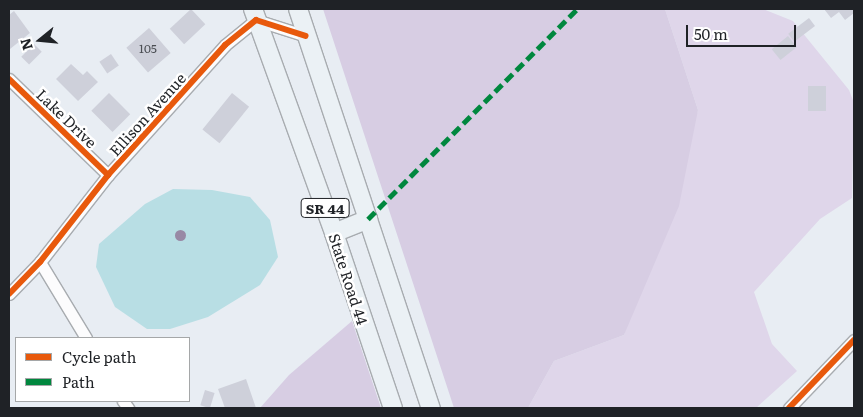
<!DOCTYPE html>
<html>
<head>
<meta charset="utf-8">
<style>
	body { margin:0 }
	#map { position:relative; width:863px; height:417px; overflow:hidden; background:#e8edf3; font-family:Literata,serif }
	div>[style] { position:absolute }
	.green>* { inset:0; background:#dfd6ea }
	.forest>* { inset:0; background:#d7cde3 }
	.water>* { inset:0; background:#b8dee4 }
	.building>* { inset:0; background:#ced0da; transform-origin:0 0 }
	.roads { filter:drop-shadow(1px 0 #a8acb0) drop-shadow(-1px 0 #a8acb0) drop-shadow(0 1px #a8acb0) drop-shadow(0 -1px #a8acb0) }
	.minor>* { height:11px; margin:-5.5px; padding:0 5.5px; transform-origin:5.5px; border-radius:5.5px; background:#fcfcfd }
	.primary>* { height:18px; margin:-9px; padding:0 9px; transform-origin:9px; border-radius:9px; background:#ebf1f5 }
	.quiet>* { height:5px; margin-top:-2.5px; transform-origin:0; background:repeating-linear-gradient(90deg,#00873e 0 10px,transparent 0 15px) }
	.cycleway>* { height:6px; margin:-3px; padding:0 3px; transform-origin:3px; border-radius:3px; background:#e8590c }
	.trees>* { width:11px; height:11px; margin:-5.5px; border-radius:50%; background:#9889a5 }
	span { translate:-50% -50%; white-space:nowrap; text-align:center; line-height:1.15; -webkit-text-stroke:5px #fff; paint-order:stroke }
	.number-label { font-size:12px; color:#4b4e53 }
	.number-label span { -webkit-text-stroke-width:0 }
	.shield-label span { padding:1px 4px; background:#fff; border:1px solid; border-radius:4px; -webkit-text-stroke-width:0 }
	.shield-label { font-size:14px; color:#1f2226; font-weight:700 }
	.street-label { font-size:15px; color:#1f2226 }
	.frame { position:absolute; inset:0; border:10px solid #1f2226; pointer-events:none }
	.legend { position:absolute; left:15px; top:337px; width:175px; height:65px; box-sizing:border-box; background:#fff; border:1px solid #a5a7a8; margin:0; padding:6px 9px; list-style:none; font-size:15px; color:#1f2226 }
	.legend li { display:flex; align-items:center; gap:10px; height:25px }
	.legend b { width:25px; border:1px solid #a5a7a8 }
	.north { position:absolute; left:15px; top:15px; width:50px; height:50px; -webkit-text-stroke:4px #fff; paint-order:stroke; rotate:253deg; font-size:14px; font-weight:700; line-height:20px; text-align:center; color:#1f2226 }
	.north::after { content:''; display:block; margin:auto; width:18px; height:22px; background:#1f2226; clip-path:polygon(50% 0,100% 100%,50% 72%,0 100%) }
	.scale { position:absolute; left:686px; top:25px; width:110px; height:22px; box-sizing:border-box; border:2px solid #1f2226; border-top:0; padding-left:6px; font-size:15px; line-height:18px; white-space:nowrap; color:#1f2226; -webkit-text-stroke:4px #fff; paint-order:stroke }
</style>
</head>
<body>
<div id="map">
	<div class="green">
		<div style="clip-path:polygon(665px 9px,763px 9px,793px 21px,849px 90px,854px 103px,852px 198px,820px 219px,754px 292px,772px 344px,797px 371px,756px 408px,528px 408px,554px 361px,624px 335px,698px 110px)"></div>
	</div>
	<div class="forest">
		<div style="clip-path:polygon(323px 9px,665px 9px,698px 110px,679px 206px,624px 335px,554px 361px,528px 408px,454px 408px)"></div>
		<div style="clip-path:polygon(352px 321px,381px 408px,260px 408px,289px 375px)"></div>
	</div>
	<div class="water">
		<div style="clip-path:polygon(173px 189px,212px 190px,250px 197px,270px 220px,278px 257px,260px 285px,208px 317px,170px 329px,147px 329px,115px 307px,96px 267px,99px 244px,145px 204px)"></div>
	</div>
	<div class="building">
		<div style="left:191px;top:9px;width:21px;height:29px;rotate:47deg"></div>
		<div style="clip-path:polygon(824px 9px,854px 9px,854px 13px,845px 20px,839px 12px,831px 18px)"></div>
		<div style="clip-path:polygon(14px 11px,30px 33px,10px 49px,9px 15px)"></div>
		<div style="left:809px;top:18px;width:10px;height:26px;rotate:53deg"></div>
		<div style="left:149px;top:28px;width:33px;height:30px;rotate:49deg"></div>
		<div style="left:788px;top:36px;width:14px;height:21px;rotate:51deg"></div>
		<div style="left:34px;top:44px;width:11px;height:18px;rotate:45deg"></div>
		<div style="left:111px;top:54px;width:14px;height:14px;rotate:56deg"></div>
		<div style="clip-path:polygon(71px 64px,83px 75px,87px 71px,98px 82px,78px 101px,56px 79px)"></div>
		<div style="left:808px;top:86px;width:18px;height:25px"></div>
		<div style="left:109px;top:93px;width:30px;height:25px;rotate:45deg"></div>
		<div style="left:232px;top:93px;width:22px;height:47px;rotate:39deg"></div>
		<div style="clip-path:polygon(246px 379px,256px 408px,225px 408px,218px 389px)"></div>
		<div style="left:205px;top:390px;width:10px;height:16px;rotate:17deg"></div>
	</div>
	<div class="roads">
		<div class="minor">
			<div style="left:9px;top:79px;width:138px;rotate:44.1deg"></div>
			<div style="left:40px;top:262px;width:89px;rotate:58.8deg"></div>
			<div style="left:9px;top:294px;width:45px;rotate:-45.9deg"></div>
			<div style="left:40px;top:262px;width:110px;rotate:-52deg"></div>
			<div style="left:108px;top:175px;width:175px;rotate:-48deg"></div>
			<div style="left:225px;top:45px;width:40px;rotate:-39deg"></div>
			<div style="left:256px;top:20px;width:52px;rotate:17.7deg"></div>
			<div style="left:123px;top:401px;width:9px;rotate:54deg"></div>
			<div style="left:789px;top:408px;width:94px;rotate:-46.3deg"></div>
		</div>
		<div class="primary">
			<div style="left:253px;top:9px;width:238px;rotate:70.1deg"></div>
			<div style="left:334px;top:233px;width:185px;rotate:71.4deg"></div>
			<div style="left:298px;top:9px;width:421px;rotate:71.6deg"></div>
			<div style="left:334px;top:233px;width:37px;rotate:-22deg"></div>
		</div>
	</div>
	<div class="quiet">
		<div style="left:368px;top:219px;width:296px;rotate:-45.1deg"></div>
	</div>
	<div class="cycleway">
		<div style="left:9px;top:79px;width:138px;rotate:44.1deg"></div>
		<div style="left:9px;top:294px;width:45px;rotate:-45.9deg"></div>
		<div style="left:40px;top:262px;width:110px;rotate:-52deg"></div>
		<div style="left:108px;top:175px;width:175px;rotate:-48deg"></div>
		<div style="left:225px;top:45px;width:40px;rotate:-39deg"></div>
		<div style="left:256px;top:20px;width:52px;rotate:17.7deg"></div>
		<div style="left:789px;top:408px;width:94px;rotate:-46.3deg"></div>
	</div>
	<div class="trees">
		<div style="left:180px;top:235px"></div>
	</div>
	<div class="number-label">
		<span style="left:148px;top:49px">105</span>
	</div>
	<div class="shield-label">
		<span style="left:325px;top:208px">SR 44</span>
	</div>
	<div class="street-label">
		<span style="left:147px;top:114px;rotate:-48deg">Ellison Avenue</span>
		<span style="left:67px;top:118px;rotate:44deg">Lake Drive</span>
		<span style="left:349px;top:279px;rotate:72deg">State Road 44</span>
	</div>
	<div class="frame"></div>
	<ul class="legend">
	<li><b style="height:6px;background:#e8590c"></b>Cycle path</li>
	<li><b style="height:6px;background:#00873e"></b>Path</li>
	</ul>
	<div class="north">N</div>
	<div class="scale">50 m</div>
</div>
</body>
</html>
